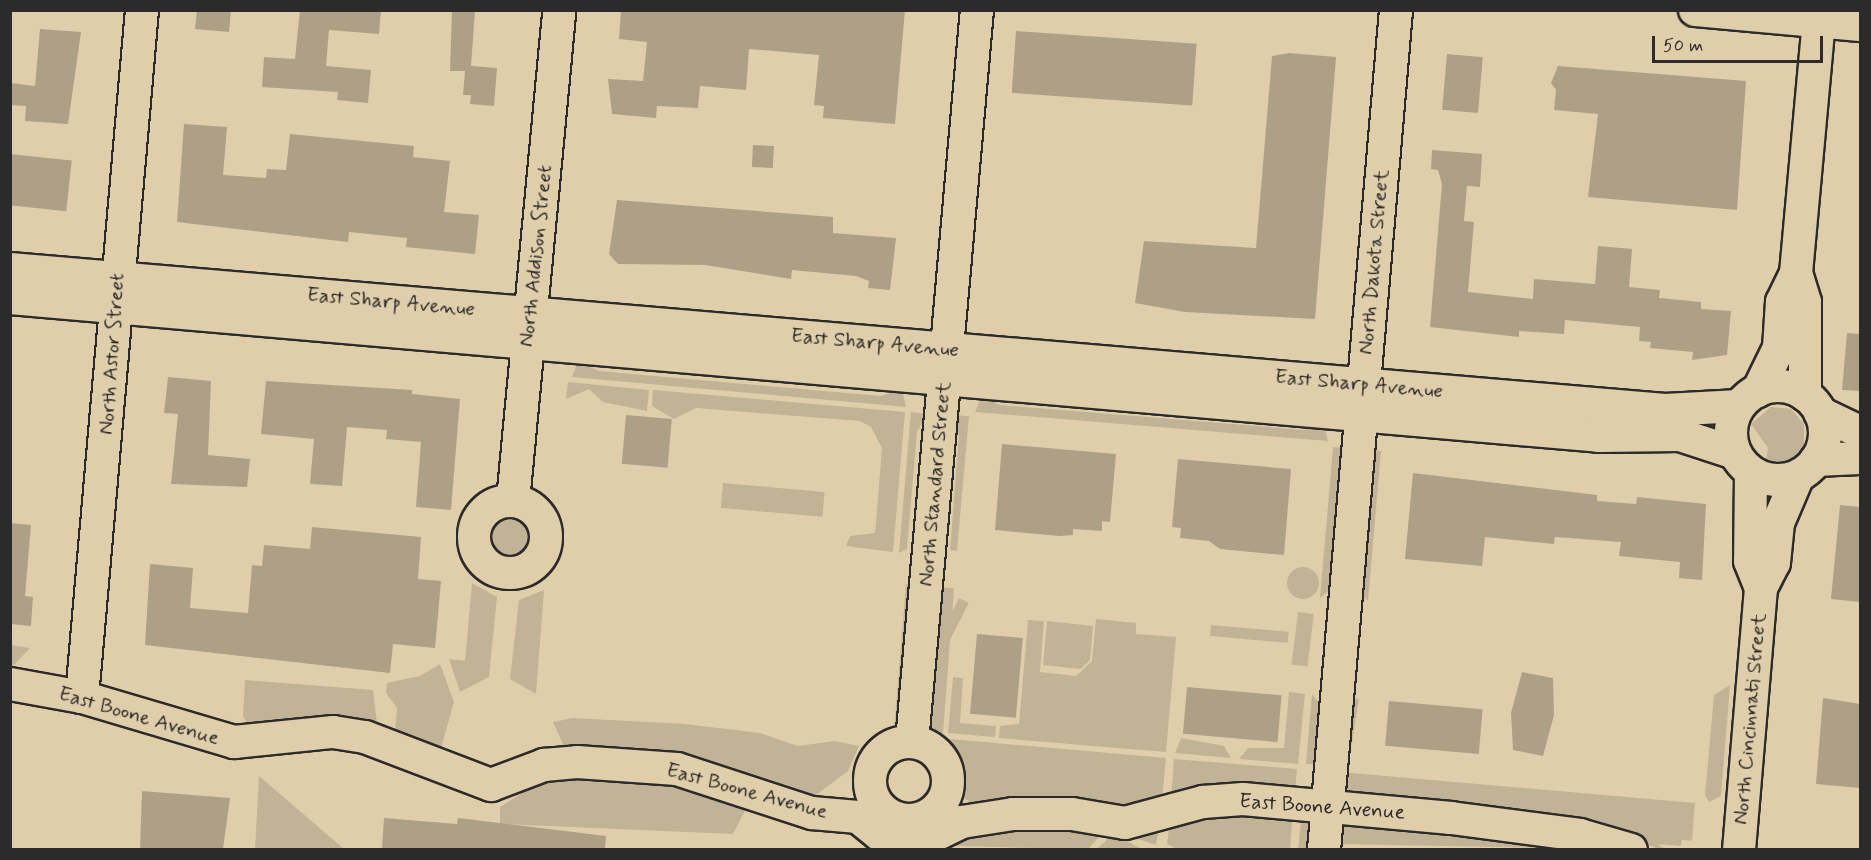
<!DOCTYPE html>
<html>
<head>
<meta charset="utf-8">
<style>
	body { margin:0 }
	#map { position:relative; width:1871px; height:860px; overflow:hidden; background:#e0ceab; font-family:Mynerve,sans-serif }
	div>[style] { position:absolute }
	.green>* { inset:0; background:#c2b396; transform-origin:0 0 }
	.round { border-radius:50% }
	.building>* { inset:0; background:#aea087; transform-origin:0 0 }
	.roads { filter:drop-shadow(2px 0 #2b2b2b) drop-shadow(-2px 0 #2b2b2b) drop-shadow(0 2px #2b2b2b) drop-shadow(0 -2px #2b2b2b) }
	.minor>* { height:32px; margin:-16px; padding:0 16px; transform-origin:16px; border-radius:16px; background:#e0ceab }
	.minor>.ring { margin:-16px; padding:0; box-sizing:content-box; background:none; border:32px solid #e0ceab; border-radius:50% }
	span { translate:-50% -50%; white-space:nowrap; text-align:center; line-height:1.15; -webkit-text-stroke:5px #e0ceab; paint-order:stroke }
	.street-label { font-size:21px; color:#2b2b2b }
	.frame { position:absolute; inset:0; border:12px solid #2b2b2b; pointer-events:none }
	.scale { position:absolute; left:1652px; top:36px; width:171px; height:27px; box-sizing:border-box; border:3px solid #2b2b2b; border-top:0; padding-left:8px; font-size:18px; line-height:21px; white-space:nowrap; color:#2b2b2b; -webkit-text-stroke:4px #e0ceab; paint-order:stroke }
</style>
</head>
<body>
<div id="map">
	<div class="green">
		<div style="clip-path:polygon(578px 362px,599px 371px,881px 396px,902px 390px,906px 407px,572px 377px)"></div>
		<div style="clip-path:polygon(568px 382px,649px 390px,647px 411px,603px 402px,589px 389px,566px 399px)"></div>
		<div style="clip-path:polygon(653px 390px,905px 412px,893px 552px,846px 546px,850px 536px,875px 533px,882px 448px,871px 427px,860px 421px,696px 408px,674px 419px,652px 406px)"></div>
		<div style="clip-path:polygon(982px 396px,1000px 405px,1304px 430px,1324px 425px,1328px 441px,975px 412px)"></div>
		<div style="clip-path:polygon(1771px 407px,1791px 409px,1804px 424px,1804px 447px,1789px 462px,1766px 461px,1768px 448px,1751px 424px)"></div>
		<div style="clip-path:polygon(911px 412px,927px 414px,917px 432px,907px 549px,899px 553px)"></div>
		<div style="clip-path:polygon(953px 415px,969px 416px,957px 551px,950px 550px,959px 435px)"></div>
		<div style="clip-path:polygon(1333px 447px,1344px 448px,1328px 591px,1320px 598px)"></div>
		<div style="clip-path:polygon(1370px 450px,1381px 451px,1368px 601px,1361px 594px)"></div>
		<div style="left:723px;top:483px;width:102px;height:25px;rotate:5deg"></div>
		<div class="round" style="left:490px;top:516px;width:40px;height:40px"></div>
		<div class="round" style="left:1287px;top:567px;width:32px;height:32px"></div>
		<div style="clip-path:polygon(472px 583px,497px 597px,489px 677px,460px 692px,449px 659px,465px 661px)"></div>
		<div style="clip-path:polygon(906px 584px,912px 584px,899px 725px,894px 731px)"></div>
		<div style="clip-path:polygon(938px 587px,954px 588px,943px 733px,930px 732px,927px 715px)"></div>
		<div style="clip-path:polygon(544px 590px,536px 694px,510px 679px,519px 600px)"></div>
		<div style="left:959px;top:598px;width:11px;height:72px;rotate:27deg"></div>
		<div style="left:1298px;top:612px;width:16px;height:53px;rotate:7deg"></div>
		<div style="clip-path:polygon(1096px 619px,1136px 623px,1136px 634px,1176px 637px,1166px 752px,999px 738px,1000px 726px,1019px 724px,1028px 620px,1044px 621px,1040px 672px,1076px 676px,1092px 661px)"></div>
		<div style="clip-path:polygon(1047px 621px,1093px 626px,1090px 660px,1081px 669px,1043px 665px)"></div>
		<div style="left:1211px;top:625px;width:78px;height:11px;rotate:5deg"></div>
		<div style="clip-path:polygon(11px 645px,30px 648px,11px 668px,10px 645px)"></div>
		<div style="clip-path:polygon(440px 664px,454px 702px,441px 748px,395px 732px,397px 708px,386px 693px,387px 683px,420px 676px)"></div>
		<div style="clip-path:polygon(953px 677px,963px 678px,960px 723px,996px 726px,995px 737px,948px 733px)"></div>
		<div style="clip-path:polygon(245px 680px,373px 690px,377px 723px,298px 720px,252px 728px,243px 717px)"></div>
		<div style="clip-path:polygon(1730px 685px,1721px 796px,1709px 802px,1705px 795px,1714px 695px)"></div>
		<div style="clip-path:polygon(1289px 692px,1305px 694px,1298px 764px,1239px 759px,1248px 748px,1284px 748px)"></div>
		<div style="clip-path:polygon(1312px 694px,1324px 710px,1320px 765px,1306px 764px)"></div>
		<div style="left:1346px;top:697px;width:13px;height:70px;rotate:9deg"></div>
		<div style="clip-path:polygon(573px 718px,685px 724px,760px 733px,798px 746px,835px 741px,859px 746px,848px 771px,812px 798px,565px 749px,553px 722px)"></div>
		<div style="clip-path:polygon(1181px 738px,1224px 746px,1231px 758px,1175px 753px)"></div>
		<div style="clip-path:polygon(949px 739px,1166px 758px,1162px 800px,1126px 811px,974px 805px,964px 798px,965px 768px)"></div>
		<div style="clip-path:polygon(1174px 759px,1297px 769px,1295px 791px,1171px 798px)"></div>
		<div style="clip-path:polygon(558px 771px,668px 776px,748px 805px,733px 834px,500px 824px,500px 807px)"></div>
		<div style="clip-path:polygon(1340px 772px,1695px 803px,1692px 841px,1682px 840px,1681px 846px,1657px 844px,1665px 849px,1658px 849px,1632px 837px,1347px 795px)"></div>
		<div style="clip-path:polygon(259px 776px,344px 849px,255px 849px)"></div>
		<div style="clip-path:polygon(1293px 811px,1290px 849px,1177px 849px,1167px 844px,1170px 821px,1208px 812px)"></div>
		<div style="clip-path:polygon(1302px 812px,1314px 826px,1312px 849px,1298px 850px)"></div>
		<div style="clip-path:polygon(1337px 821px,1600px 849px,1334px 844px)"></div>
		<div style="clip-path:polygon(1160px 822px,1156px 845px,1135px 838px,1134px 835px)"></div>
		<div style="clip-path:polygon(1045px 823px,1101px 835px,1088px 849px,954px 846px,958px 840px,990px 829px)"></div>
		<div style="clip-path:polygon(1112px 835px,1127px 841px,1141px 849px,1096px 850px)"></div>
	</div>
	<div class="building">
		<div style="clip-path:polygon(197px 10px,231px 10px,229px 32px,195px 29px)"></div>
		<div style="clip-path:polygon(300px 10px,381px 10px,379px 34px,329px 30px,326px 66px,371px 70px,368px 103px,337px 100px,338px 92px,262px 87px,264px 57px,295px 59px)"></div>
		<div style="clip-path:polygon(452px 10px,475px 10px,471px 66px,497px 68px,494px 106px,470px 104px,471px 95px,463px 95px,465px 71px,450px 71px)"></div>
		<div style="clip-path:polygon(621px 10px,905px 10px,895px 124px,823px 118px,824px 106px,814px 105px,819px 55px,749px 49px,746px 90px,700px 86px,698px 108px,657px 106px,656px 118px,612px 114px,608px 79px,643px 81px,647px 42px,619px 39px)"></div>
		<div style="clip-path:polygon(40px 29px,81px 32px,68px 124px,25px 121px,26px 106px,10px 105px,10px 83px,35px 86px)"></div>
		<div style="left:1016px;top:31px;width:181px;height:62px;rotate:4deg"></div>
		<div style="clip-path:polygon(1289px 53px,1336px 57px,1315px 319px,1185px 312px,1135px 303px,1144px 241px,1256px 248px,1272px 56px)"></div>
		<div style="left:1447px;top:54px;width:36px;height:56px;rotate:5deg"></div>
		<div style="clip-path:polygon(1558px 66px,1746px 81px,1737px 210px,1588px 197px,1598px 114px,1554px 110px,1556px 90px,1551px 83px)"></div>
		<div style="clip-path:polygon(184px 124px,227px 127px,223px 175px,266px 178px,267px 169px,286px 170px,290px 134px,414px 146px,413px 157px,450px 161px,444px 212px,479px 215px,475px 254px,406px 247px,407px 238px,349px 232px,348px 242px,177px 222px)"></div>
		<div style="left:753px;top:145px;width:21px;height:22px;rotate:3deg"></div>
		<div style="clip-path:polygon(1432px 150px,1482px 154px,1480px 187px,1467px 186px,1464px 221px,1474px 222px,1468px 292px,1533px 299px,1534px 279px,1595px 284px,1598px 246px,1632px 249px,1629px 287px,1660px 290px,1659px 298px,1701px 302px,1701px 309px,1731px 311px,1727px 355px,1692px 360px,1693px 352px,1650px 348px,1651px 342px,1639px 341px,1640px 327px,1565px 320px,1564px 334px,1519px 331px,1519px 337px,1430px 327px,1442px 184px,1438px 170px,1431px 169px)"></div>
		<div style="left:10px;top:154px;width:62px;height:51px;rotate:6deg"></div>
		<div style="clip-path:polygon(617px 200px,833px 217px,833px 233px,896px 238px,890px 290px,868px 288px,869px 281px,856px 276px,792px 270px,791px 279px,705px 265px,618px 264px,609px 254px)"></div>
		<div style="clip-path:polygon(1847px 333px,1860px 334px,1860px 391px,1842px 390px)"></div>
		<div style="clip-path:polygon(168px 377px,211px 381px,208px 455px,250px 459px,247px 487px,171px 484px,178px 414px,164px 413px)"></div>
		<div style="clip-path:polygon(266px 381px,412px 390px,412px 394px,460px 399px,451px 510px,416px 507px,421px 442px,386px 439px,387px 430px,347px 427px,342px 486px,310px 484px,314px 439px,261px 434px)"></div>
		<div style="left:626px;top:415px;width:46px;height:49px;rotate:5deg"></div>
		<div style="clip-path:polygon(1002px 444px,1116px 454px,1110px 522px,1102px 521px,1102px 531px,1073px 529px,1073px 535px,1059px 536px,995px 530px)"></div>
		<div style="clip-path:polygon(1178px 459px,1291px 469px,1284px 555px,1220px 549px,1209px 541px,1180px 538px,1181px 528px,1172px 527px)"></div>
		<div style="clip-path:polygon(1413px 473px,1597px 495px,1597px 501px,1636px 504px,1637px 497px,1706px 504px,1702px 580px,1679px 578px,1680px 562px,1619px 556px,1621px 542px,1555px 537px,1554px 544px,1485px 537px,1482px 566px,1405px 559px)"></div>
		<div style="clip-path:polygon(1840px 505px,1860px 507px,1860px 602px,1831px 599px)"></div>
		<div style="clip-path:polygon(10px 523px,31px 525px,25px 596px,33px 597px,31px 626px,10px 624px)"></div>
		<div style="clip-path:polygon(312px 527px,421px 537px,418px 579px,441px 581px,435px 648px,393px 644px,390px 673px,145px 645px,150px 564px,193px 568px,190px 608px,248px 613px,252px 565px,262px 566px,264px 545px,310px 549px)"></div>
		<div style="left:977px;top:634px;width:46px;height:80px;rotate:5deg"></div>
		<div style="clip-path:polygon(1522px 672px,1553px 678px,1554px 715px,1543px 756px,1513px 750px,1511px 713px)"></div>
		<div style="left:1187px;top:687px;width:95px;height:47px;rotate:5deg"></div>
		<div style="clip-path:polygon(1823px 698px,1860px 704px,1860px 788px,1816px 784px)"></div>
		<div style="left:1389px;top:701px;width:94px;height:45px;rotate:5deg"></div>
		<div style="clip-path:polygon(142px 791px,230px 798px,223px 849px,140px 849px)"></div>
		<div style="clip-path:polygon(384px 818px,457px 824px,458px 818px,606px 836px,605px 849px,382px 849px)"></div>
	</div>
	<div class="roads">
		<div class="minor">
			<div style="left:1695px;top:10px;width:166px;rotate:5.2deg"></div>
			<div style="left:10px;top:269px;width:1661px;rotate:4.87deg"></div>
			<div style="left:1665px;top:410px;width:74px;rotate:-3.1deg"></div>
			<div style="left:10px;top:298px;width:1595px;rotate:4.96deg"></div>
			<div style="left:1599px;top:436px;width:81px;rotate:-0.7deg"></div>
			<div style="left:1680px;top:435px;width:58px;rotate:18.1deg"></div>
			<div class="ring" style="left:1731px;top:386px;width:62px;height:62px"></div>
			<div style="left:1758px;top:391px;width:48px;rotate:-64deg"></div>
			<div style="left:1779px;top:348px;width:46px;rotate:-86.3deg"></div>
			<div style="left:1782px;top:302px;width:32px;rotate:-64deg"></div>
			<div style="left:1805px;top:395px;width:93px;rotate:-90deg"></div>
			<div style="left:1805px;top:302px;width:30px;rotate:-107deg"></div>
			<div style="left:1796px;top:273px;width:264px;rotate:-84.8deg"></div>
			<div style="left:1820px;top:413px;width:44px;rotate:25.4deg"></div>
			<div style="left:1816px;top:460px;width:44px;rotate:-2.6deg"></div>
			<div style="left:1751px;top:472px;width:89px;rotate:90.6deg"></div>
			<div style="left:1750px;top:561px;width:29px;rotate:68deg"></div>
			<div style="left:513px;top:501px;width:493px;rotate:-84.6deg"></div>
			<div class="ring" style="left:474px;top:501px;width:40px;height:40px"></div>
			<div style="left:10px;top:684px;width:73px;rotate:10.2deg"></div>
			<div style="left:82px;top:697px;width:159px;rotate:16.5deg"></div>
			<div style="left:234px;top:742px;width:100px;rotate:-5.8deg"></div>
			<div style="left:333px;top:732px;width:32px;rotate:9deg"></div>
			<div style="left:365px;top:737px;width:135px;rotate:20.9deg"></div>
			<div style="left:491px;top:785px;width:57px;rotate:-20.7deg"></div>
			<div style="left:544px;top:765px;width:33px;rotate:-5deg"></div>
			<div style="left:577px;top:762px;width:100px;rotate:4deg"></div>
			<div style="left:677px;top:769px;width:142px;rotate:18.1deg"></div>
			<div style="left:812px;top:813px;width:46px;rotate:5deg"></div>
			<div style="left:858px;top:817px;width:27px;rotate:39deg"></div>
			<div style="left:879px;top:834px;width:26px;rotate:16deg"></div>
			<div style="left:904px;top:841px;width:25px;rotate:-7deg"></div>
			<div style="left:929px;top:838px;width:37px;rotate:-26deg"></div>
			<div style="left:962px;top:822px;width:52px;rotate:-8.9deg"></div>
			<div style="left:1013px;top:814px;width:59px"></div>
			<div style="left:1072px;top:814px;width:54px;rotate:9.6deg"></div>
			<div style="left:1125px;top:823px;width:81px;rotate:-15.1deg"></div>
			<div style="left:1203px;top:802px;width:40px;rotate:-4.3deg"></div>
			<div style="left:1243px;top:799px;width:209px;rotate:5.2deg"></div>
			<div style="left:1451px;top:818px;width:130px;rotate:7.5deg"></div>
			<div style="left:1580px;top:835px;width:53px;rotate:16.4deg"></div>
			<div style="left:82px;top:697px;width:690px;rotate:-85.01deg"></div>
			<div class="ring" style="left:870px;top:742px;width:46px;height:46px"></div>
			<div style="left:912px;top:742px;width:735px;rotate:-84.93deg"></div>
			<div style="left:1324px;top:850px;width:843px;rotate:-85.1deg"></div>
			<div style="left:1739px;top:850px;width:263px;rotate:-85.2deg"></div>
			<div style="left:1761px;top:588px;width:28px;rotate:-63deg"></div>
			<div style="left:1774px;top:563px;width:40px;rotate:-84.3deg"></div>
			<div style="left:1778px;top:523px;width:51px;rotate:-66.9deg"></div>
		</div>
	</div>
	<div class="street-label">
		<span style="left:536px;top:256px;rotate:-84deg">North Addison Street</span>
		<span style="left:1374px;top:262px;rotate:-85deg">North Dakota Street</span>
		<span style="left:391px;top:302px;rotate:5deg">East Sharp Avenue</span>
		<span style="left:875px;top:343px;rotate:5deg">East Sharp Avenue</span>
		<span style="left:112px;top:354px;rotate:-86deg">North Astor Street</span>
		<span style="left:1359px;top:384px;rotate:5deg">East Sharp Avenue</span>
		<span style="left:935px;top:484px;rotate:-85deg">North Standard Street</span>
		<span style="left:139px;top:716px;rotate:16deg">East Boone Avenue</span>
		<span style="left:1750px;top:719px;rotate:-85deg">North Cincinnati Street</span>
		<span style="left:747px;top:791px;rotate:15deg">East Boone Avenue</span>
		<span style="left:1322px;top:807px;rotate:4deg">East Boone Avenue</span>
	</div>
	<div class="frame"></div>
	<div class="scale">50 m</div>
</div>
</body>
</html>
